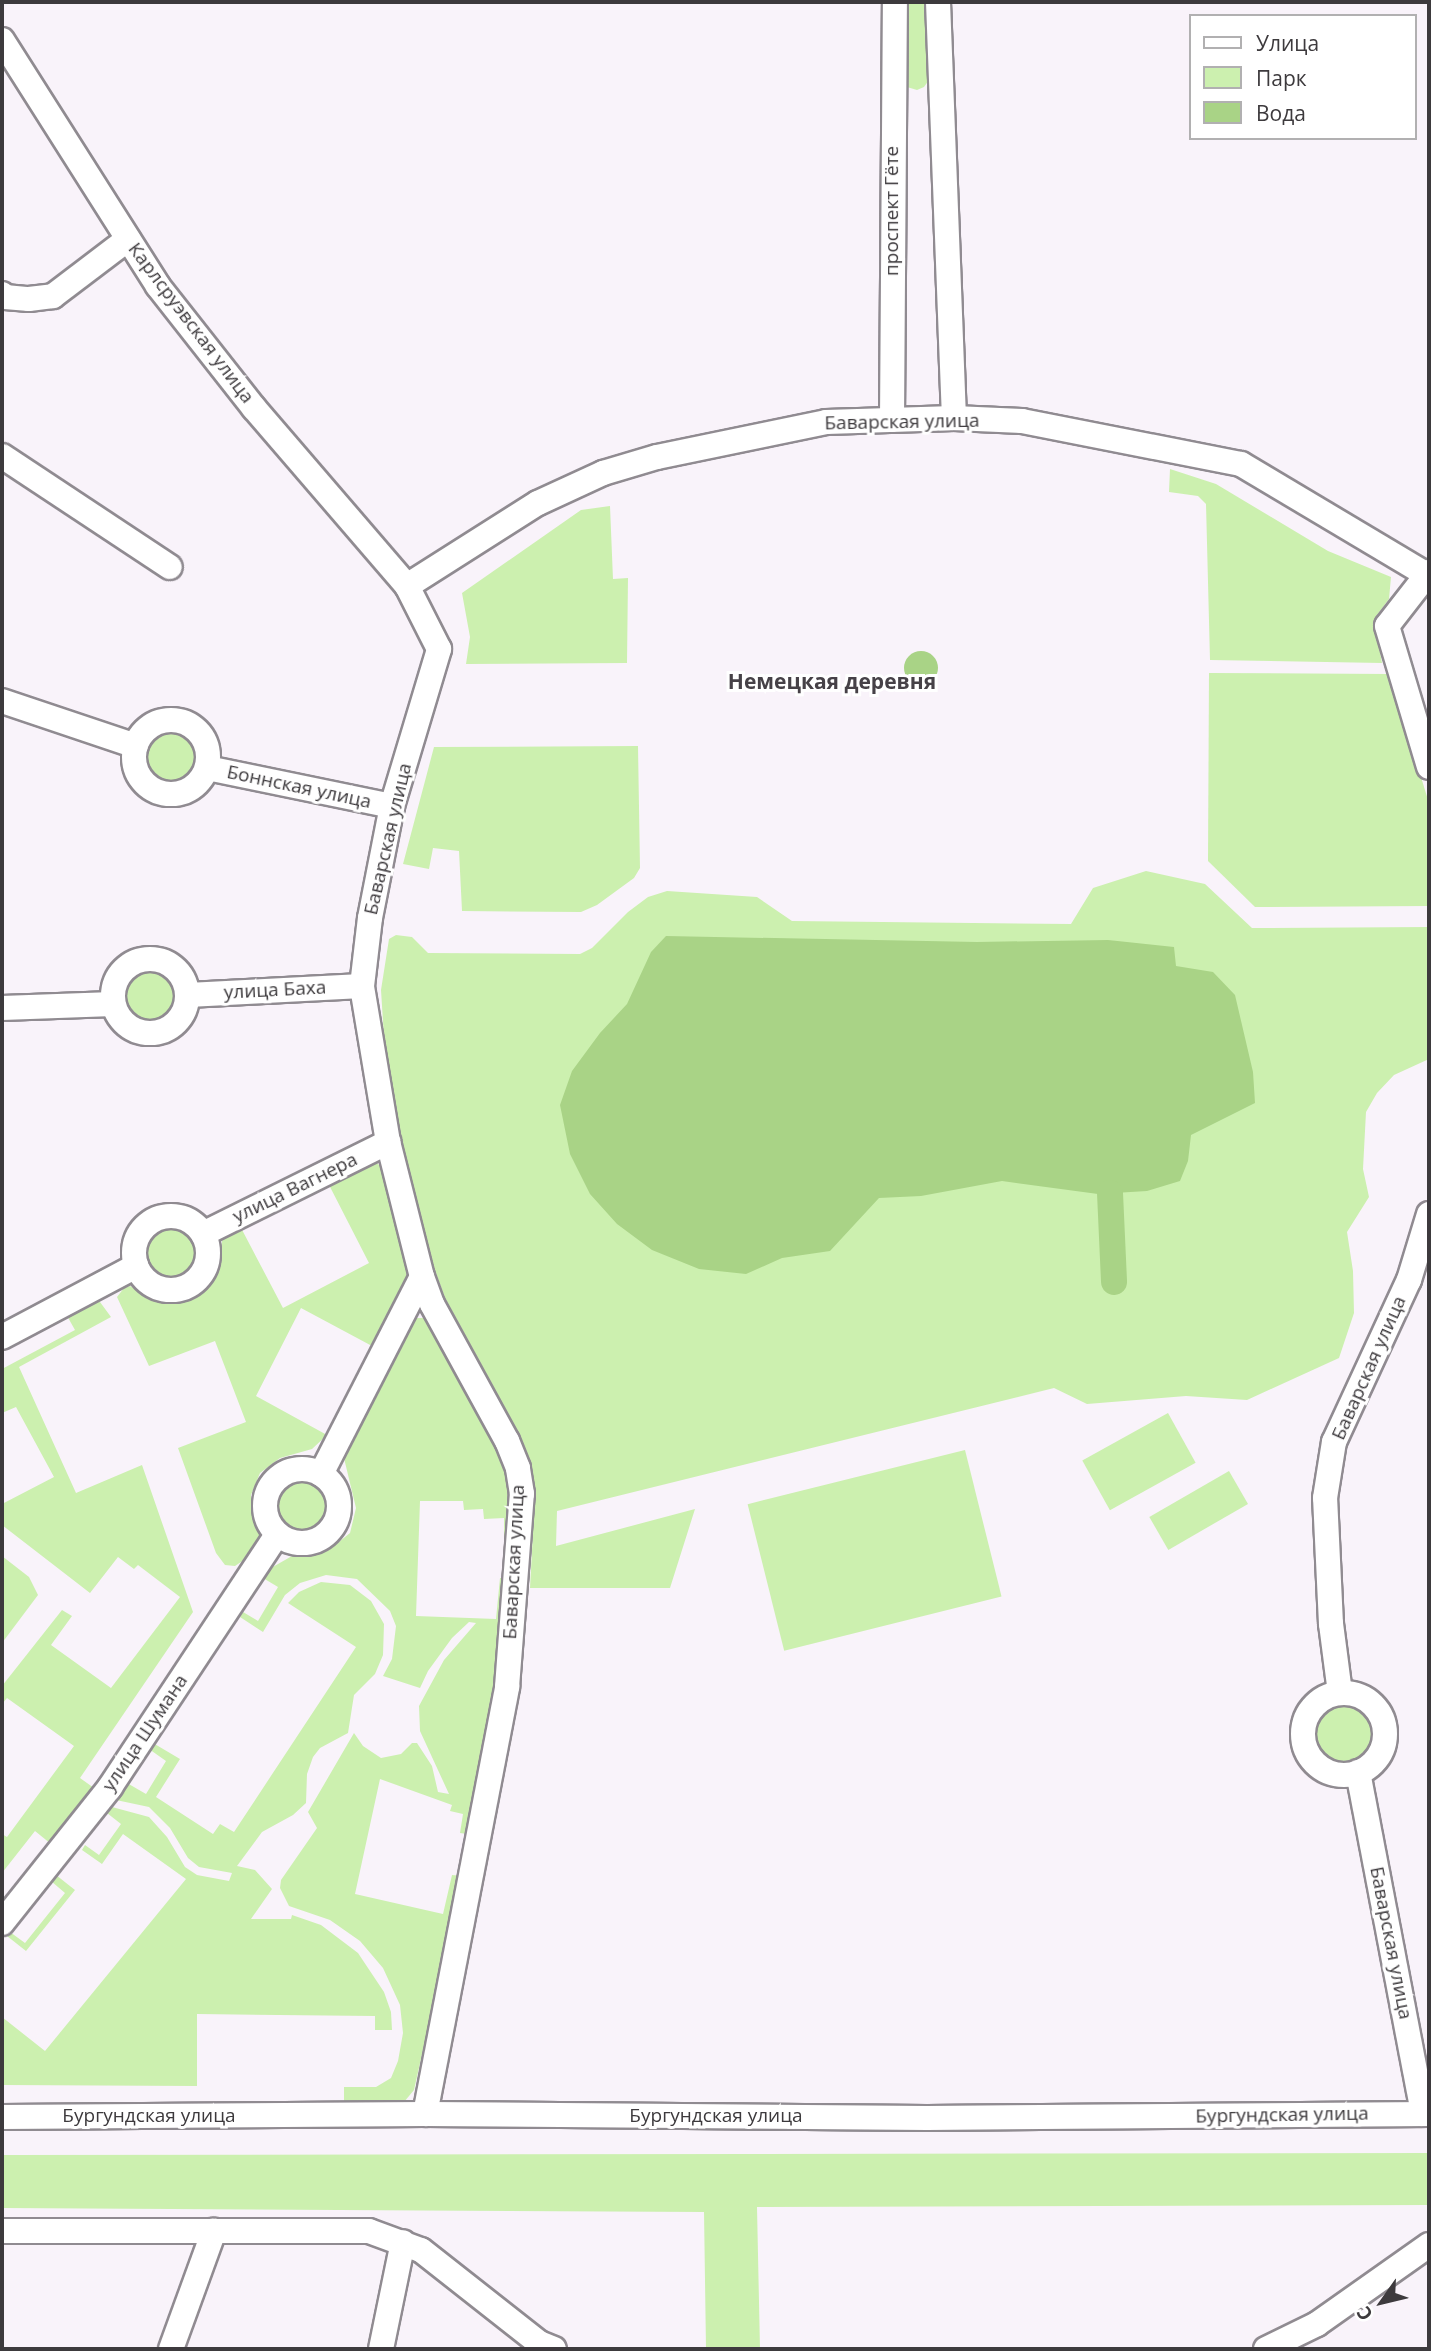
<!DOCTYPE html>
<html>
<head>
<meta charset="utf-8">
<style>
	body { margin:0 }
	#map { position:relative; width:1431px; height:2351px; overflow:hidden; background:#f9f3fa; font-family:"Open Sans",sans-serif }
	div>[style] { position:absolute }
	.green>* { inset:0; background:#ccf0af; transform-origin:0 0 }
	.round { border-radius:50% }
	.water>* { inset:0; background:#a9d386 }
	.canal>* { height:26px; margin:-13px; padding:0 13px; transform-origin:13px; border-radius:13px; background:#a9d386 }
	.roads { filter:drop-shadow(2px 0 #908b91) drop-shadow(-2px 0 #908b91) drop-shadow(0 2px #908b91) drop-shadow(0 -2px #908b91) }
	.minor>* { height:24px; margin:-12px; padding:0 12px; transform-origin:12px; border-radius:12px; background:#fff }
	.minor>.ring { margin:-12px; padding:0; box-sizing:content-box; background:none; border:24px solid #fff; border-radius:50% }
	span { translate:-50% -50%; white-space:nowrap; text-align:center; line-height:1.15; -webkit-text-stroke:6px #fff; paint-order:stroke }
	.street-label { font-size:19px; color:#3d3a3d }
	.neighbourhood-label { font-size:21px; color:#464147; font-weight:700 }
	.frame { position:absolute; inset:0; border:4px solid #3d3a3d; pointer-events:none }
	.legend { position:absolute; left:1189px; top:14px; width:228px; height:126px; box-sizing:border-box; background:#fff; border:2px solid #b1b0b1; margin:0; padding:9px 12px; list-style:none; font-size:21px; color:#3d3a3d }
	.legend li { display:flex; align-items:center; gap:14px; height:35px }
	.legend b { width:35px; border:2px solid #b1b0b1 }
	.north { position:absolute; left:1347px; top:2267px; width:70px; height:70px; -webkit-text-stroke:5px #fff; paint-order:stroke; rotate:236deg; font-size:19px; font-weight:700; line-height:28px; text-align:center; color:#3d3a3d }
	.north::after { content:''; display:block; margin:auto; width:24px; height:32px; background:#3d3a3d; clip-path:polygon(50% 0,100% 100%,50% 72%,0 100%) }
</style>
</head>
<body>
<div id="map">
	<div class="green">
		<div style="clip-path:polygon(904px 2px,927px 2px,929px 80px,924px 87px,917px 90px,907px 87px,903px 78px)"></div>
		<div style="clip-path:polygon(1170px 469px,1216px 484px,1328px 551px,1391px 577px,1389px 599px,1374px 619px,1382px 663px,1210px 660px,1206px 504px,1198px 496px,1169px 492px)"></div>
		<div style="clip-path:polygon(610px 506px,613px 579px,628px 578px,627px 663px,466px 664px,470px 637px,462px 593px,581px 510px)"></div>
		<div style="clip-path:polygon(1209px 673px,1389px 674px,1429px 803px,1429px 906px,1255px 907px,1208px 861px)"></div>
		<div class="round" style="left:147px;top:732px;width:50px;height:50px"></div>
		<div style="clip-path:polygon(638px 746px,640px 868px,634px 878px,597px 905px,581px 912px,462px 911px,459px 851px,433px 848px,429px 869px,403px 864px,434px 747px)"></div>
		<div style="clip-path:polygon(1146px 871px,1205px 884px,1252px 928px,1429px 927px,1429px 1059px,1394px 1075px,1377px 1093px,1366px 1112px,1363px 1169px,1369px 1197px,1347px 1232px,1353px 1271px,1354px 1313px,1339px 1358px,1247px 1400px,1186px 1396px,1087px 1404px,1054px 1388px,557px 1511px,556px 1546px,695px 1509px,670px 1588px,530px 1588px,535px 1494px,532px 1468px,511px 1419px,445px 1298px,429px 1254px,404px 1156px,385px 1053px,381px 990px,389px 939px,396px 935px,412px 937px,428px 953px,580px 954px,592px 948px,628px 912px,648px 897px,667px 891px,757px 897px,792px 921px,1071px 924px,1093px 888px)"></div>
		<div class="round" style="left:126px;top:971px;width:50px;height:50px"></div>
		<div style="clip-path:polygon(375px 1161px,380px 1166px,410px 1271px,408px 1278px,372px 1346px,301px 1308px,256px 1396px,327px 1435px,312px 1449px,280px 1458px,260px 1473px,251px 1495px,252px 1509px,260px 1530px,259px 1539px,247px 1558px,235px 1566px,225px 1565px,216px 1553px,178px 1448px,246px 1422px,215px 1341px,149px 1366px,117px 1297px,124px 1288px,130px 1286px,154px 1299px,168px 1302px,184px 1301px,199px 1295px,211px 1283px,218px 1269px,223px 1235px,239px 1224px,283px 1308px,369px 1263px,327px 1181px)"></div>
		<div class="round" style="left:146px;top:1227px;width:50px;height:50px"></div>
		<div style="clip-path:polygon(94px 1300px,100px 1302px,111px 1317px,19px 1367px,76px 1493px,142px 1465px,193px 1612px,80px 1778px,94px 1788px,51px 1844px,35px 1831px,2px 1873px,2px 1834px,7px 1837px,74px 1746px,7px 1698px,2px 1704px,2px 1686px,62px 1610px,72px 1616px,51px 1645px,111px 1688px,180px 1597px,138px 1565px,134px 1569px,118px 1557px,90px 1593px,2px 1525px,2px 1504px,54px 1477px,16px 1407px,2px 1413px,2px 1369px,75px 1330px,66px 1314px)"></div>
		<div style="clip-path:polygon(417px 1318px,428px 1318px,490px 1423px,512px 1484px,511px 1538px,504px 1539px,504px 1518px,484px 1519px,483px 1509px,464px 1510px,463px 1501px,420px 1501px,416px 1616px,496px 1619px,500px 1578px,506px 1578px,502px 1618px,474px 1835px,460px 1833px,463px 1814px,450px 1811px,452px 1805px,380px 1779px,355px 1894px,443px 1914px,452px 1875px,462px 1876px,414px 2090px,404px 2102px,344px 2107px,344px 2087px,376px 2087px,391px 2078px,398px 2061px,403px 2033px,400px 2005px,383px 1968px,360px 1941px,330px 1920px,289px 1906px,280px 1888px,281px 1880px,317px 1828px,308px 1812px,354px 1733px,363px 1746px,381px 1758px,401px 1754px,412px 1743px,417px 1743px,432px 1766px,438px 1792px,449px 1794px,420px 1731px,419px 1706px,444px 1660px,476px 1623px,469px 1622px,452px 1638px,428px 1671px,420px 1688px,383px 1676px,392px 1659px,396px 1626px,390px 1611px,357px 1579px,326px 1575px,300px 1583px,285px 1595px,263px 1632px,240px 1617px,243px 1612px,258px 1621px,278px 1587px,263px 1578px,271px 1568px,292px 1556px,329px 1550px,350px 1533px,356px 1508px,343px 1454px,411px 1322px)"></div>
		<div style="left:1168px;top:1413px;width:57px;height:98px;rotate:61deg"></div>
		<div style="left:965px;top:1450px;width:151px;height:224px;rotate:76deg"></div>
		<div style="left:1229px;top:1471px;width:38px;height:92px;rotate:60deg"></div>
		<div class="round" style="left:276px;top:1482px;width:50px;height:50px"></div>
		<div style="clip-path:polygon(2px 1556px,29px 1577px,38px 1595px,2px 1643px)"></div>
		<div style="clip-path:polygon(321px 1582px,350px 1585px,371px 1601px,384px 1624px,383px 1655px,375px 1674px,354px 1695px,348px 1733px,320px 1748px,313px 1757px,307px 1774px,306px 1803px,293px 1815px,262px 1832px,237px 1866px,255px 1870px,272px 1889px,251px 1919px,291px 1919px,292px 1915px,321px 1925px,358px 1953px,384px 1992px,391px 2012px,392px 2030px,375px 2030px,375px 2016px,197px 2014px,197px 2086px,2px 2085px,2px 2017px,45px 2051px,186px 1879px,123px 1834px,102px 1864px,82px 1850px,85px 1845px,99px 1855px,121px 1824px,107px 1813px,112px 1807px,149px 1817px,167px 1837px,185px 1867px,197px 1875px,229px 1881px,232px 1873px,199px 1867px,188px 1858px,170px 1828px,149px 1807px,116px 1800px,127px 1783px,146px 1794px,166px 1761px,149px 1749px,153px 1743px,180px 1759px,156px 1797px,213px 1834px,220px 1824px,234px 1832px,356px 1647px,288px 1603px,299px 1592px)"></div>
		<div class="round" style="left:1315px;top:1704px;width:58px;height:58px"></div>
		<div style="clip-path:polygon(56px 1875px,75px 1890px,26px 1951px,7px 1936px,10px 1932px,25px 1943px,65px 1893px,51px 1881px)"></div>
		<div style="clip-path:polygon(1429px 2153px,1429px 2205px,757px 2207px,760px 2349px,706px 2349px,704px 2212px,2px 2208px,2px 2155px)"></div>
	</div>
	<div class="water">
		<div class="round" style="left:904px;top:651px;width:34px;height:34px"></div>
		<div style="clip-path:polygon(666px 936px,977px 942px,1108px 940px,1174px 947px,1176px 966px,1213px 972px,1235px 995px,1253px 1072px,1255px 1103px,1191px 1135px,1188px 1161px,1180px 1181px,1147px 1191px,1098px 1194px,1002px 1181px,921px 1196px,879px 1198px,830px 1251px,782px 1258px,746px 1274px,699px 1269px,652px 1250px,617px 1224px,590px 1194px,570px 1154px,560px 1105px,572px 1071px,600px 1033px,627px 1004px,651px 952px)"></div>
	</div>
	<div class="canal">
		<div style="left:1110px;top:1193px;width:89px;rotate:87.4deg"></div>
	</div>
	<div class="roads">
		<div class="minor">
			<div style="left:938px;top:2px;width:416px;rotate:87.8deg"></div>
			<div style="left:2px;top:40px;width:291px;rotate:57.6deg"></div>
			<div style="left:158px;top:286px;width:155px;rotate:51.8deg"></div>
			<div style="left:254px;top:408px;width:235px;rotate:49.3deg"></div>
			<div style="left:2px;top:294px;width:4px;rotate:45deg"></div>
			<div style="left:5px;top:297px;width:24px;rotate:5deg"></div>
			<div style="left:29px;top:299px;width:24px;rotate:-7deg"></div>
			<div style="left:53px;top:296px;width:94px;rotate:-37.2deg"></div>
			<div style="left:892px;top:420px;width:418px;rotate:-89.6deg"></div>
			<div style="left:2px;top:456px;width:201px;rotate:33.5deg"></div>
			<div style="left:1429px;top:572px;width:68px;rotate:127.9deg"></div>
			<div style="left:1387px;top:626px;width:147px;rotate:73.4deg"></div>
			<div style="left:2px;top:701px;width:141px;rotate:18.6deg"></div>
			<div class="ring" style="left:134px;top:720px;width:50px;height:50px"></div>
			<div style="left:207px;top:768px;width:189px;rotate:11.6deg"></div>
			<div class="ring" style="left:113px;top:959px;width:50px;height:50px"></div>
			<div style="left:188px;top:995px;width:174px;rotate:-3deg"></div>
			<div style="left:2px;top:1008px;width:111px;rotate:-2.1deg"></div>
			<div class="ring" style="left:134px;top:1216px;width:50px;height:50px"></div>
			<div style="left:203px;top:1234px;width:207px;rotate:-26.4deg"></div>
			<div style="left:2px;top:1337px;width:152px;rotate:-27.9deg"></div>
			<div class="ring" style="left:265px;top:1469px;width:50px;height:50px"></div>
			<div style="left:321px;top:1474px;width:221px;rotate:-62.9deg"></div>
			<div style="left:1340px;top:1693px;width:70px;rotate:-97.4deg"></div>
			<div style="left:1331px;top:1624px;width:126px;rotate:-92.7deg"></div>
			<div style="left:1325px;top:1498px;width:57px;rotate:-80.9deg"></div>
			<div style="left:1334px;top:1442px;width:179px;rotate:-65.2deg"></div>
			<div style="left:1409px;top:1280px;width:69px;rotate:-73.1deg"></div>
			<div class="ring" style="left:1303px;top:1693px;width:58px;height:58px"></div>
			<div style="left:1358px;top:1772px;width:348px;rotate:79.2deg"></div>
			<div style="left:2px;top:1923px;width:174px;rotate:-51.5deg"></div>
			<div style="left:110px;top:1787px;width:302px;rotate:-56.5deg"></div>
			<div style="left:425px;top:2114px;width:435px;rotate:-79.1deg"></div>
			<div style="left:507px;top:1687px;width:194px;rotate:-85.6deg"></div>
			<div style="left:522px;top:1494px;width:26px;rotate:-99deg"></div>
			<div style="left:518px;top:1468px;width:29px;rotate:-112deg"></div>
			<div style="left:507px;top:1441px;width:156px;rotate:-118.7deg"></div>
			<div style="left:432px;top:1304px;width:29px;rotate:-110deg"></div>
			<div style="left:422px;top:1277px;width:139px;rotate:-104.1deg"></div>
			<div style="left:388px;top:1142px;width:158px;rotate:-99.5deg"></div>
			<div style="left:362px;top:986px;width:68px;rotate:-83.3deg"></div>
			<div style="left:370px;top:918px;width:114px;rotate:-78.9deg"></div>
			<div style="left:392px;top:806px;width:164px;rotate:-73.3deg"></div>
			<div style="left:439px;top:649px;width:71px;rotate:-116.9deg"></div>
			<div style="left:407px;top:586px;width:155px;rotate:-32.4deg"></div>
			<div style="left:538px;top:503px;width:72px;rotate:-24.8deg"></div>
			<div style="left:603px;top:473px;width:56px;rotate:-16.5deg"></div>
			<div style="left:657px;top:457px;width:173px;rotate:-11.7deg"></div>
			<div style="left:826px;top:422px;width:128px;rotate:-1.8deg"></div>
			<div style="left:954px;top:418px;width:68px;rotate:2.5deg"></div>
			<div style="left:1022px;top:421px;width:223px;rotate:11.1deg"></div>
			<div style="left:1241px;top:464px;width:217px;rotate:30.8deg"></div>
			<div style="left:2px;top:2117px;width:423px;rotate:-0.4deg"></div>
			<div style="left:425px;top:2114px;width:502px;rotate:0.46deg"></div>
			<div style="left:927px;top:2118px;width:502px;rotate:-0.46deg"></div>
			<div style="left:2px;top:2231px;width:367px"></div>
			<div style="left:369px;top:2231px;width:55px;rotate:20.1deg"></div>
			<div style="left:421px;top:2250px;width:150px;rotate:38.2deg"></div>
			<div style="left:539px;top:2343px;width:16px;rotate:22deg"></div>
			<div style="left:171px;top:2349px;width:126px;rotate:-70deg"></div>
			<div style="left:381px;top:2349px;width:109px;rotate:-78.4deg"></div>
			<div style="left:1266px;top:2349px;width:57px;rotate:-26.1deg"></div>
			<div style="left:1317px;top:2324px;width:137px;rotate:-35.2deg"></div>
		</div>
	</div>
	<div class="street-label">
		<span style="left:892px;top:211px;rotate:-90deg">проспект Гёте</span>
		<span style="left:191px;top:323px;rotate:53deg">Карлсруэвская улица</span>
		<span style="left:902px;top:422px;rotate:-1deg">Баварская улица</span>
		<span style="left:299px;top:787px;rotate:12deg">Боннская улица</span>
		<span style="left:388px;top:839px;rotate:-77deg">Баварская улица</span>
		<span style="left:275px;top:990px;rotate:-3deg">улица Баха</span>
		<span style="left:295px;top:1188px;rotate:-26deg">улица Вагнера</span>
		<span style="left:1369px;top:1368px;rotate:-66deg">Баварская улица</span>
		<span style="left:514px;top:1562px;rotate:-87deg">Баварская улица</span>
		<span style="left:145px;top:1733px;rotate:-56deg">улица Шумана</span>
		<span style="left:1391px;top:1943px;rotate:79deg">Баварская улица</span>
		<span style="left:1282px;top:2115px;rotate:-1deg">Бургундская улица</span>
		<span style="left:149px;top:2116px">Бургундская улица</span>
		<span style="left:716px;top:2116px">Бургундская улица</span>
	</div>
	<div class="neighbourhood-label">
		<span style="left:832px;top:681px">Немецкая деревня</span>
	</div>
	<div class="frame"></div>
	<ul class="legend">
	<li><b style="height:9px;background:#fff"></b>Улица</li>
	<li><b style="height:19px;background:#ccf0af"></b>Парк</li>
	<li><b style="height:19px;background:#a9d386"></b>Вода</li>
	</ul>
	<div class="north">С</div>
</div>
</body>
</html>
